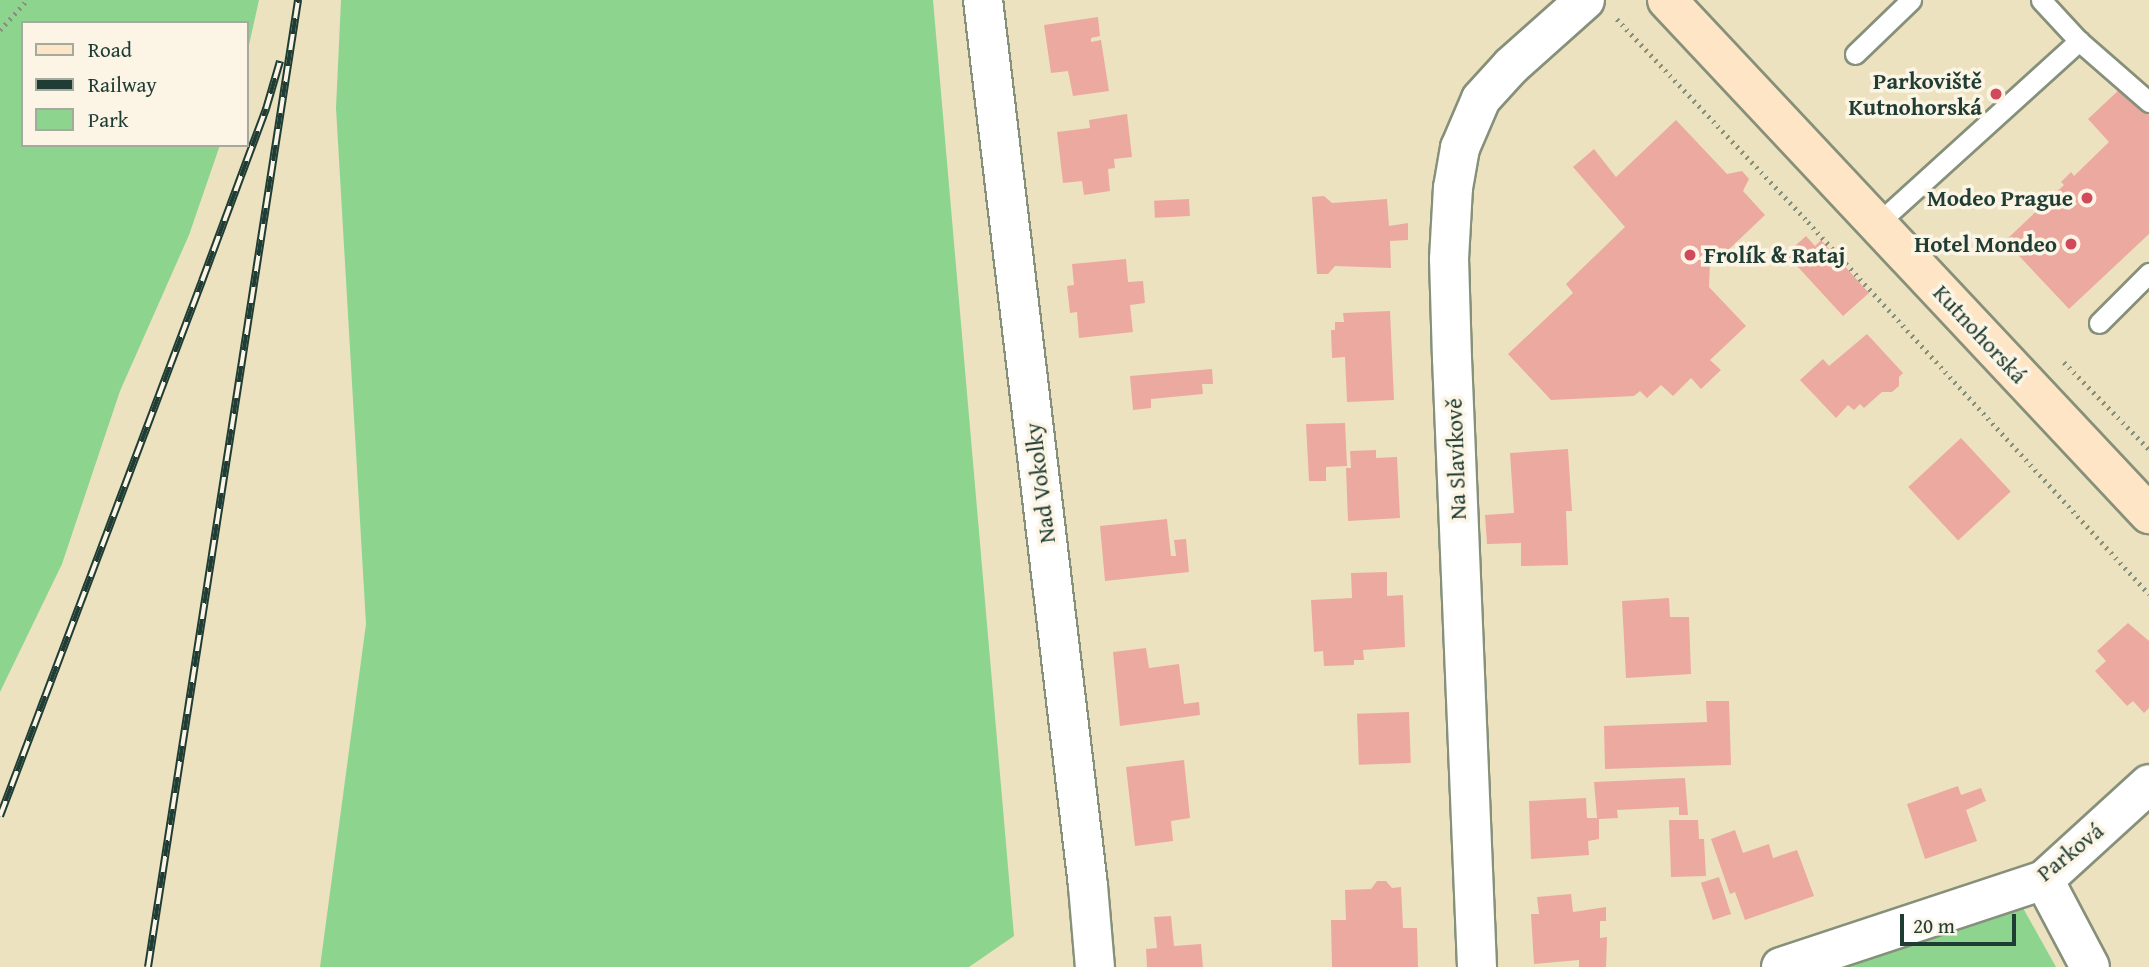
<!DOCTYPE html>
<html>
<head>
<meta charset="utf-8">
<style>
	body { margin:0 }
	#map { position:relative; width:2149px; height:967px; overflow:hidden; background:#ece2c0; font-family:"Gentium Book Plus",serif }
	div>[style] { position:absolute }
	.green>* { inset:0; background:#8dd48f }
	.building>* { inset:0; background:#eca9a0; transform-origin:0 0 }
	.path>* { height:4.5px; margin-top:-2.25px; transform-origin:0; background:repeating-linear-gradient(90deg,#86907a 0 2px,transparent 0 7px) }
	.roads { filter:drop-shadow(2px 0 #86907a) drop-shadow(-2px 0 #86907a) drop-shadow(0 2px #86907a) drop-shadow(0 -2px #86907a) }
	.lane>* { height:19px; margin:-9.5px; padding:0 9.5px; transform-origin:9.5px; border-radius:9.5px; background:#fff }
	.street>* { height:38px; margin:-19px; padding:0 19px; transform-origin:19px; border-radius:19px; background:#fff }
	.secondary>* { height:38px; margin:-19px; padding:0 19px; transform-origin:19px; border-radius:19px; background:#fde5c5 }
	.rail>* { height:8px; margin-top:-4px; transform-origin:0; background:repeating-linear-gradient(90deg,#fcf5e5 0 16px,#1f3d34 0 32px); box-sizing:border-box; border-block:2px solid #1f3d34 }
	.dots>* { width:19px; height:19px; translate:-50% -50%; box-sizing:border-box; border:4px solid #fcf5e5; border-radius:50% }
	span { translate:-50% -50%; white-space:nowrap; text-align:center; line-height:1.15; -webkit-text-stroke:7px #fcf5e5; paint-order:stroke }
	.poi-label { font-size:23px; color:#1f3d34; font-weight:700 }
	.right { translate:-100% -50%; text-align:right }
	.left { translate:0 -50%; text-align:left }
	.street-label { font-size:23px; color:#1f3d34 }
	.legend { position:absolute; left:21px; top:21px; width:228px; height:126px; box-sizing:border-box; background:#fcf5e5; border:2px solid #a4ab9e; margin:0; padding:9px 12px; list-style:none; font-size:21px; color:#1f3d34 }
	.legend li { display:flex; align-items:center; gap:14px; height:35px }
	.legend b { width:35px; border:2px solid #a4ab9e }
	.scale { position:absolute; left:1900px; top:914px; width:116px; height:32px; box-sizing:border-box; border:4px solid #1f3d34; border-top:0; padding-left:9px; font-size:21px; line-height:24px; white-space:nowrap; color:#1f3d34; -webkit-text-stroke:5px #fcf5e5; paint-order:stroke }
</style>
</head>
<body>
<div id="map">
	<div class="green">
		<div style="clip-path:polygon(0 0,259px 0,247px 54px,247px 23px,23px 23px,23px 145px,220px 145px,189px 235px,120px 391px,62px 564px,0 692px)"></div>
		<div style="clip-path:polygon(341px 0,933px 0,1014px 936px,969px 967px,320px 967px,366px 624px,336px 108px)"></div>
		<div style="clip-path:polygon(2018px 899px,2056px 967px,1837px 967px)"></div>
	</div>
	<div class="building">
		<div style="clip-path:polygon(1098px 17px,1100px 36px,1091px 38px,1091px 42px,1101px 40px,1109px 91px,1073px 96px,1068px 71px,1051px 73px,1044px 25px)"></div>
		<div style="clip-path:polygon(2122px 87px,2149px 115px,2149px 234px,2069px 309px,2005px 241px,2064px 185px,2061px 182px,2071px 172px,2074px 176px,2109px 142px,2088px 119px)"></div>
		<div style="clip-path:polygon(1127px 114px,1132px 157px,1114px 159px,1115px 168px,1108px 169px,1110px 191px,1084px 195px,1082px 181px,1063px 183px,1057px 132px,1090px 128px,1089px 120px)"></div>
		<div style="clip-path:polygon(1676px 120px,1727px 174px,1742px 171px,1749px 179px,1743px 191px,1765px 215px,1724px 254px,1721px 250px,1710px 260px,1709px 287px,1746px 326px,1710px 360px,1721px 370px,1701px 389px,1691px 378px,1673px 396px,1661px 385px,1647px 398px,1640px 391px,1634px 396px,1551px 400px,1508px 354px,1573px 293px,1566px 284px,1625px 227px,1573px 167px,1594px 149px,1616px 177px)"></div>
		<div style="clip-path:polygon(1324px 196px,1332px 203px,1387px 199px,1389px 226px,1408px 223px,1408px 240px,1390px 241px,1391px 268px,1335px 266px,1328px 274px,1317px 274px,1312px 197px)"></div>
		<div style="left:1189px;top:199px;width:17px;height:35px;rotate:87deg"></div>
		<div style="clip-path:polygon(1806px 236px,1815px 246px,1821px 240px,1869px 293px,1843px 316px,1786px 254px)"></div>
		<div style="clip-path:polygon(1126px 259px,1128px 282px,1143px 281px,1145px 303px,1130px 305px,1133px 332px,1079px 338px,1077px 312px,1070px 313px,1067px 286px,1074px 285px,1072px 264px)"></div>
		<div style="clip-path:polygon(1390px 311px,1394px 400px,1347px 402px,1345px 357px,1332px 358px,1331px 330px,1335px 330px,1335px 322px,1344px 322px,1343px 313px)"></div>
		<div style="clip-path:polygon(1867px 334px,1903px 373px,1899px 377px,1899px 386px,1892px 392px,1882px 392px,1864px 408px,1860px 404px,1854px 410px,1848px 405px,1836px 418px,1800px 380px,1823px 359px,1829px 366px)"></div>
		<div style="clip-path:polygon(1212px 369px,1213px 384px,1202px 384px,1203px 394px,1151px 399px,1151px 408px,1133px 410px,1130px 376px)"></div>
		<div style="clip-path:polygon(1345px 423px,1347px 466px,1326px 467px,1326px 481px,1309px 481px,1306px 424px)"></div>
		<div style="left:1961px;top:438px;width:73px;height:72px;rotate:47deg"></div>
		<div style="clip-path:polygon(1568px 449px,1572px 511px,1566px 511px,1568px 565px,1521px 566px,1521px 543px,1487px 544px,1485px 515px,1514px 513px,1510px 453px)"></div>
		<div style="clip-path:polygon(1376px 450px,1376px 458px,1397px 457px,1400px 518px,1348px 521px,1346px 468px,1351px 468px,1350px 451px)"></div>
		<div style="clip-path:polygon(1167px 519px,1171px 556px,1176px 556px,1174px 540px,1186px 539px,1189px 572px,1105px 581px,1100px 526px)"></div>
		<div style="clip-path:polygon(1387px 572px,1387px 596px,1403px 595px,1405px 647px,1363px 650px,1364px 660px,1354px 660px,1354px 665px,1324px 666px,1323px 651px,1314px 652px,1311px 600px,1352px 598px,1351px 573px)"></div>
		<div style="clip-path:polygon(1669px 598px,1670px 617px,1689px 617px,1691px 674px,1626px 678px,1622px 601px)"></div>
		<div style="clip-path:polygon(2128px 623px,2149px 641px,2149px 708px,2144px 713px,2133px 701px,2127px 706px,2095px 671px,2106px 661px,2097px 651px)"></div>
		<div style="clip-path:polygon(1146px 648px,1149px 668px,1179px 664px,1184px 704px,1199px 702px,1200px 715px,1120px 726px,1113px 652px)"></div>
		<div style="clip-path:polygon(1706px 701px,1729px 701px,1731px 765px,1605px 769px,1604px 726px,1707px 722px)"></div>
		<div style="left:1409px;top:712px;width:51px;height:52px;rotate:88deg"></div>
		<div style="clip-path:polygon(1184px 760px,1190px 818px,1171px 821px,1173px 841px,1135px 846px,1126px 767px)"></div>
		<div style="clip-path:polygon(1685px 778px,1688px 815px,1679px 815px,1679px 807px,1617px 810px,1618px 818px,1599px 819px,1599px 839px,1588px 841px,1589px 855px,1531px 859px,1529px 801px,1586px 798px,1587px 818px,1597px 818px,1594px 782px)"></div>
		<div style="clip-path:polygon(1958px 786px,1961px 795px,1981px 788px,1986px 801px,1966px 810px,1977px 841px,1925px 859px,1907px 804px)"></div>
		<div style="clip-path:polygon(1669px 820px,1698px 820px,1699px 839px,1704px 839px,1706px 876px,1671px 877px)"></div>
		<div style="clip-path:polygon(1735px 830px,1743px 853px,1769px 844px,1773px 858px,1797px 850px,1814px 896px,1745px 920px,1735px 892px,1730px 894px,1711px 839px)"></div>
		<div style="left:1719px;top:877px;width:39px;height:19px;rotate:72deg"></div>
		<div style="clip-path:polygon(1377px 881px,1386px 881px,1392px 888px,1401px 887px,1403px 928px,1417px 928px,1418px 967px,1332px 967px,1331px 920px,1346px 920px,1345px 890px,1371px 889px)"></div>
		<div style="clip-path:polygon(1571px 894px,1573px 912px,1606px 907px,1606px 921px,1600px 921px,1600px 938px,1607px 937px,1606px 967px,1579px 967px,1579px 960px,1534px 964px,1531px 914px,1539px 914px,1537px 897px)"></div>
		<div style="clip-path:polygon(1171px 916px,1174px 946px,1201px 944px,1203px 967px,1147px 967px,1146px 949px,1157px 948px,1154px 917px)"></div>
	</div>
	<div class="path">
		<div style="left:1617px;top:19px;width:279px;rotate:46.7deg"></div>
		<div style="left:1808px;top:222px;width:505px;rotate:47.49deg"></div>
		<div style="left:0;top:30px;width:40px;rotate:-48deg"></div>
		<div style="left:2064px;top:362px;width:122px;rotate:45.7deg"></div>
	</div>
	<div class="roads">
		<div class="lane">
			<div style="left:2041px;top:0;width:56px;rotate:47.2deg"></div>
			<div style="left:2079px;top:41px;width:93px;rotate:41.1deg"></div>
			<div style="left:1855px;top:54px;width:78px;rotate:-44deg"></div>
			<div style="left:1877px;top:224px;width:273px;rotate:-42.2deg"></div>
			<div style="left:2099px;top:323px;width:71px;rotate:-45deg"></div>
		</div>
		<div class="street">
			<div style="left:983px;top:0;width:892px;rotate:83.24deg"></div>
			<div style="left:1088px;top:886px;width:81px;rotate:85.1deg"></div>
			<div style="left:2044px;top:880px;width:98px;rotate:62.1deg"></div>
			<div style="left:1477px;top:967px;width:609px;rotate:-92.35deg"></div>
			<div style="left:1452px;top:359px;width:100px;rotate:-91.7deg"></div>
			<div style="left:1449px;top:259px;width:71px;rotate:-86.8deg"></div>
			<div style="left:1453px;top:188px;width:41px;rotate:-80.1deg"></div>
			<div style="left:1460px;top:148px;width:53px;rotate:-66.8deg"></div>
			<div style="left:1481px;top:99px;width:45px;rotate:-47.7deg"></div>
			<div style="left:1511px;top:66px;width:99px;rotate:-41.7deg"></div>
			<div style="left:1781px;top:967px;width:277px;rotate:-18.3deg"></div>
			<div style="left:2044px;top:880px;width:142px;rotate:-42.4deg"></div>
		</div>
		<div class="secondary">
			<div style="left:1667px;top:0;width:705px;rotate:46.84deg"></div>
		</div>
	</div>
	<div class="rail">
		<div style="left:0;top:816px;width:572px;rotate:-69.31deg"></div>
		<div style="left:202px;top:281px;width:184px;rotate:-69.6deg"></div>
		<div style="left:266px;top:109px;width:50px;rotate:-73.7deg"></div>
		<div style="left:148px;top:967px;width:979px;rotate:-81.18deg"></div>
	</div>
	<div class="dots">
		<div style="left:1996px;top:94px;background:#d1495b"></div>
		<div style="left:2087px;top:198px;background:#d1495b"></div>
		<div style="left:2071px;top:244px;background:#d1495b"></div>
		<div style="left:1690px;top:255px;background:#d1495b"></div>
	</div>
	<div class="poi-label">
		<span class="right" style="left:1982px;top:94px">Parkoviště<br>Kutnohorská</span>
		<span class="right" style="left:2073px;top:198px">Modeo Prague</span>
		<span class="right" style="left:2057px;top:244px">Hotel Mondeo</span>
		<span class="left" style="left:1704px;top:255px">Frolík &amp; Rataj</span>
	</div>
	<div class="street-label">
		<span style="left:1980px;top:334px;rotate:47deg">Kutnohorská</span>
		<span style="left:1456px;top:459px;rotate:-92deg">Na Slavíkově</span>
		<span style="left:1040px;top:483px;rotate:-97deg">Nad Vokolky</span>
		<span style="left:2070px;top:852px;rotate:-39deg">Parková</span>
	</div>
	<ul class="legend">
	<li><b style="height:9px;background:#fde5c5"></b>Road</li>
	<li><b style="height:9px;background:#1f3d34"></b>Railway</li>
	<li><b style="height:19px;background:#8dd48f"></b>Park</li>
	</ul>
	<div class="scale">20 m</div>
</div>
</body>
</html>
